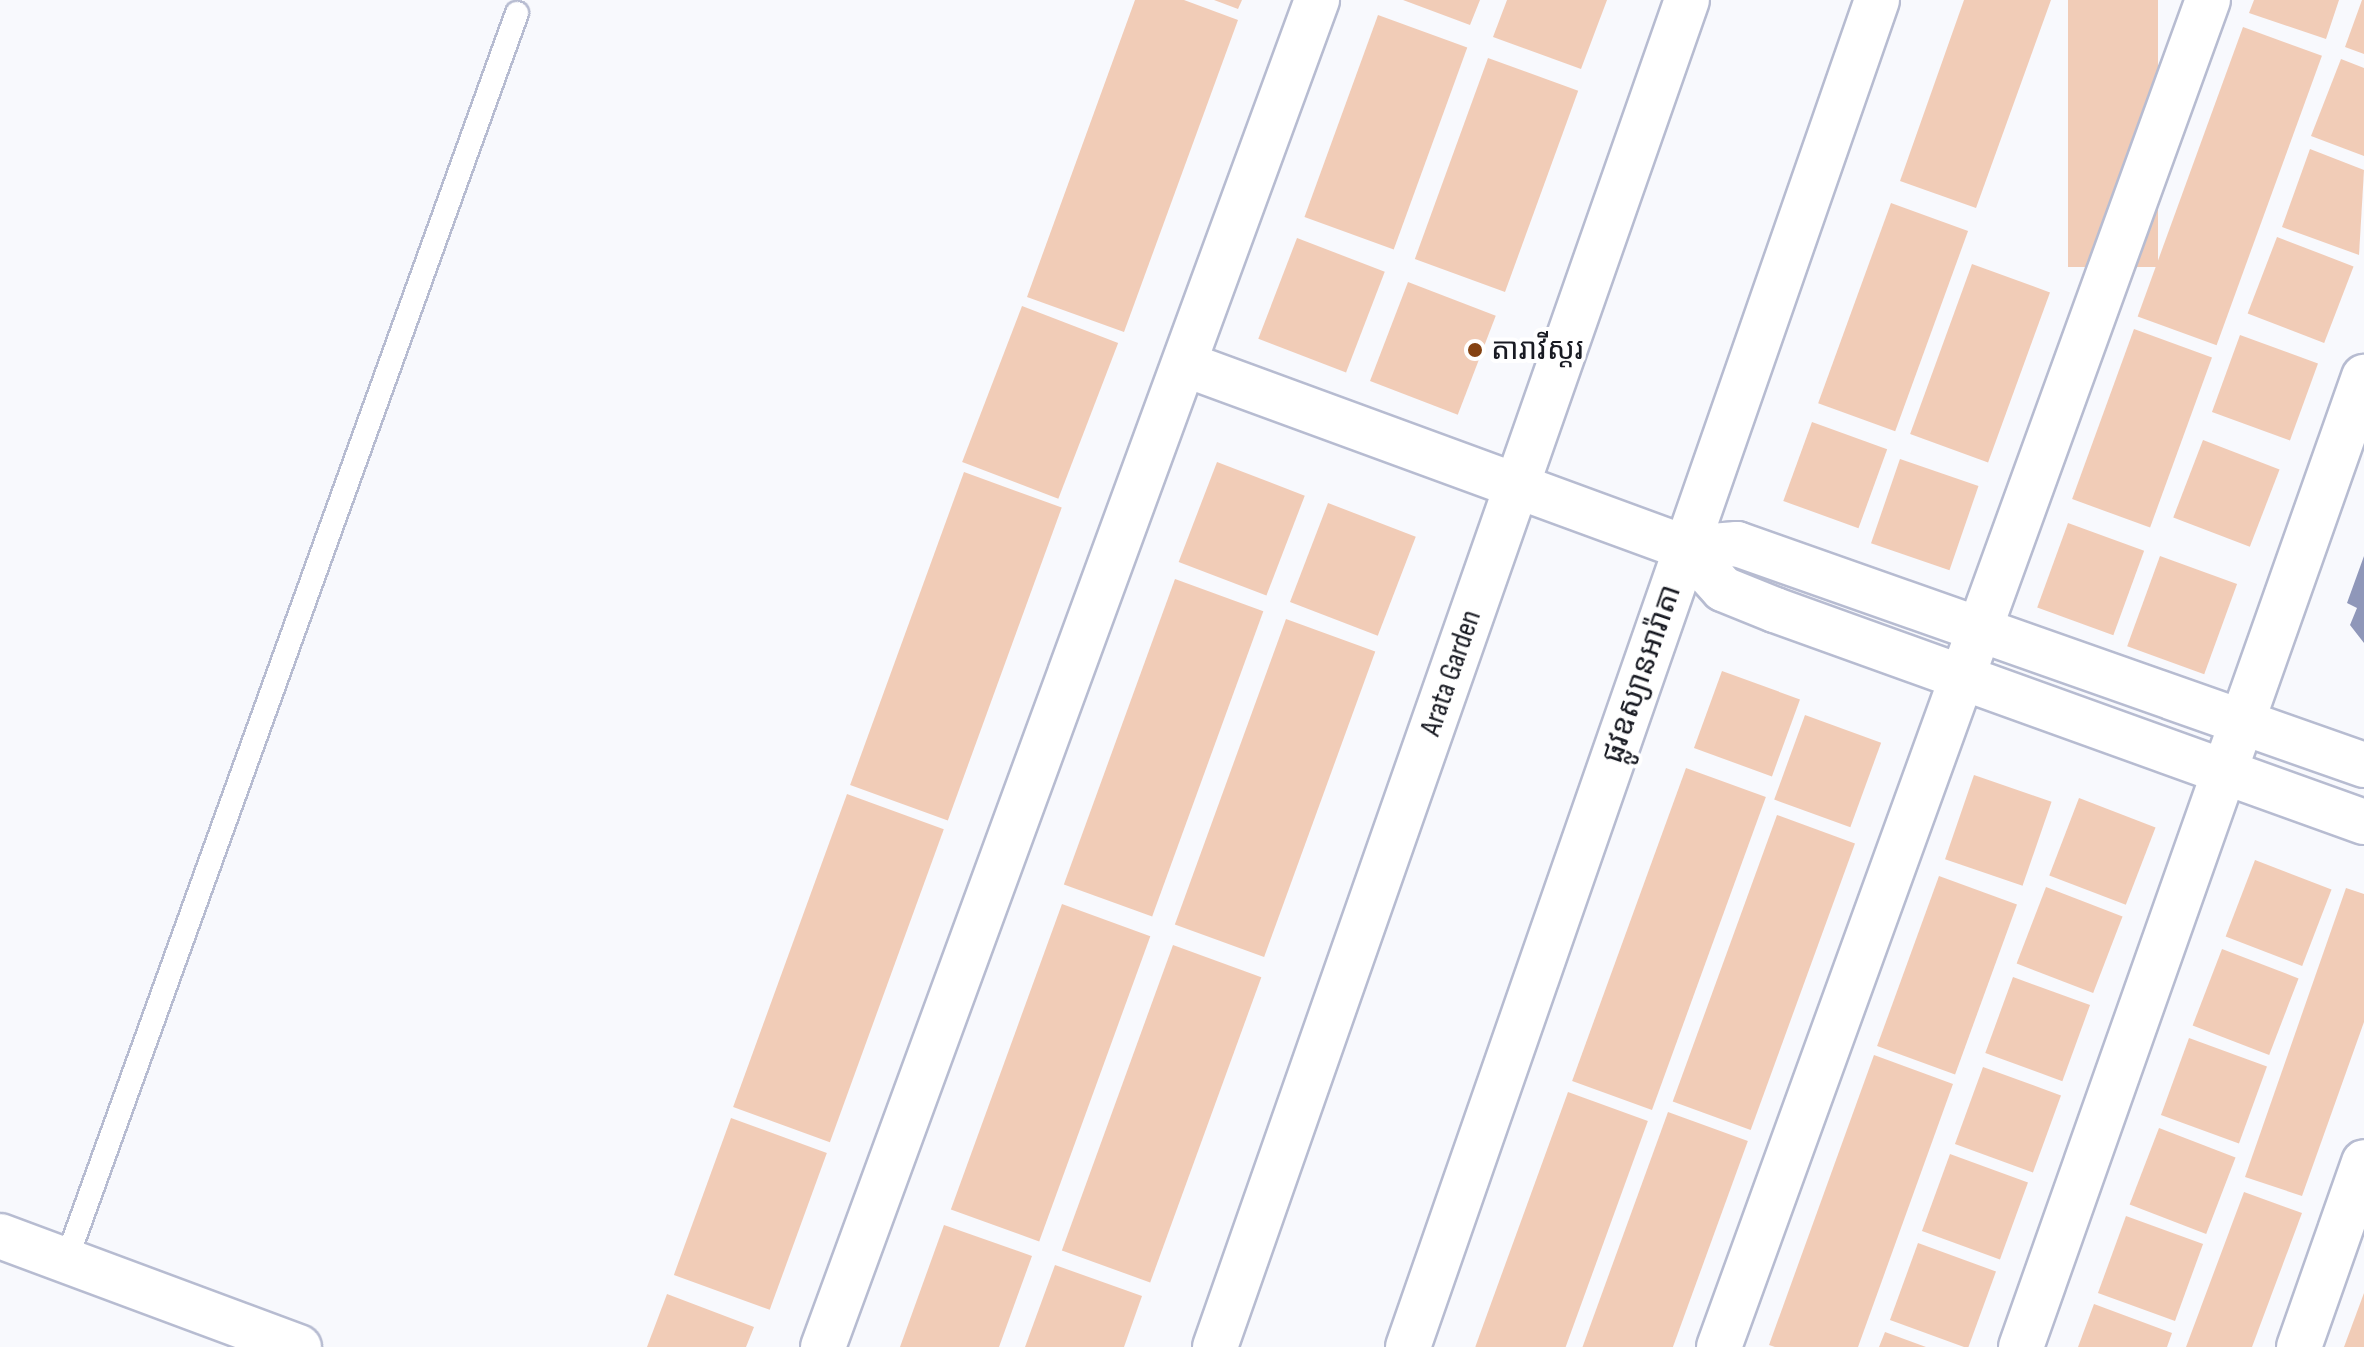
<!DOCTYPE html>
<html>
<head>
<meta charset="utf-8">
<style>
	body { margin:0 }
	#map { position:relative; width:2364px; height:1347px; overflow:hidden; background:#f8f9fd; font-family:"Sofia Sans Condensed","Noto Sans Khmer",sans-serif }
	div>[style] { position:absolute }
	.water>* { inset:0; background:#8f97b9 }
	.building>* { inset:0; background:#f1ccb7; transform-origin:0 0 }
	.roads { filter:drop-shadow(2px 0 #b7bcd1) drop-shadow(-2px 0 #b7bcd1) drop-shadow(0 2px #b7bcd1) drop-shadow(0 -2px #b7bcd1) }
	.service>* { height:22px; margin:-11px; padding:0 11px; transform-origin:11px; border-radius:11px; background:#fff }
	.minor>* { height:44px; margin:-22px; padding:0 22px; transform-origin:22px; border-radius:22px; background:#fff }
	.dots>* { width:22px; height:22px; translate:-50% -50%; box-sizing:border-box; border:4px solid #fff; border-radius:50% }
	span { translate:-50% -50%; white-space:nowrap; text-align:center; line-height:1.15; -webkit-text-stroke:8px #fff; paint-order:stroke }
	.poi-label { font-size:30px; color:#181a22 }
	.left { translate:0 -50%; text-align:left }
	.street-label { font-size:30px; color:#181a22 }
</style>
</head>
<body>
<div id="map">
	<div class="water">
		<div style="clip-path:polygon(2364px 556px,2364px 643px,2350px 625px,2357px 608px,2347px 603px)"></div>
	</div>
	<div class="building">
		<div style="clip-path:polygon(1135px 0,1184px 0,1238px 20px,1124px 332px,1027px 297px)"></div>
		<div style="clip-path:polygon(1214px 0,1242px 0,1238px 9px)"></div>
		<div style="clip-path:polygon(1403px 0,1480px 0,1470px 25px)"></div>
		<div style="clip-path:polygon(1507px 0,1607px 0,1581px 69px,1493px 37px)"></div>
		<div style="clip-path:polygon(1964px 0,2051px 0,1976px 208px,1900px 181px)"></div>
		<div style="left:2068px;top:0;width:90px;height:267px"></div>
		<div style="clip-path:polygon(2254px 0,2339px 0,2326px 39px,2249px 13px)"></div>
		<div style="clip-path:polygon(2362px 0,2364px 0,2364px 54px,2345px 47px)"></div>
		<div style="left:1378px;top:15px;width:95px;height:215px;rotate:20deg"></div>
		<div style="left:2243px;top:27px;width:84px;height:308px;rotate:20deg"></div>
		<div style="left:1488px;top:58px;width:96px;height:214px;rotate:20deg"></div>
		<div style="clip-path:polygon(2341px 59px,2364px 68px,2364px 156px,2311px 136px)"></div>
		<div style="clip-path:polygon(2310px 149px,2364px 170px,2359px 255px,2282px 227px)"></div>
		<div style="left:1891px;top:203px;width:82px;height:213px;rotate:20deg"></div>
		<div style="left:2277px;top:237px;width:82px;height:82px;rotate:21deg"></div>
		<div style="left:1297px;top:238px;width:94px;height:108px;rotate:21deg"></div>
		<div style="left:1972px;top:264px;width:83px;height:181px;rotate:20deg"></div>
		<div style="left:1408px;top:282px;width:94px;height:106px;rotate:21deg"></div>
		<div style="left:1022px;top:306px;width:103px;height:167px;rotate:21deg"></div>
		<div style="left:2134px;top:329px;width:83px;height:181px;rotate:20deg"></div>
		<div style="left:2240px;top:335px;width:83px;height:82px;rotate:20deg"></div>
		<div style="left:1812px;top:422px;width:80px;height:84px;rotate:20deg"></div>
		<div style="left:2203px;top:440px;width:82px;height:83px;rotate:21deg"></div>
		<div style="left:1900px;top:459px;width:83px;height:89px;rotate:19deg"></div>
		<div style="left:1217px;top:462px;width:94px;height:107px;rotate:21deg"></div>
		<div style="left:964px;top:472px;width:104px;height:333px;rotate:20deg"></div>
		<div style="left:1328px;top:503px;width:94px;height:106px;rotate:21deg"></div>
		<div style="left:2068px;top:523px;width:81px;height:90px;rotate:20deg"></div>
		<div style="left:2160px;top:556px;width:82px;height:96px;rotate:20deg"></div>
		<div style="left:1175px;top:579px;width:94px;height:325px;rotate:20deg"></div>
		<div style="left:1286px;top:619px;width:95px;height:325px;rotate:20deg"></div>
		<div style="left:1722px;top:671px;width:83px;height:82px;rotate:20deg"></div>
		<div style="left:1805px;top:715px;width:81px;height:90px;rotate:20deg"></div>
		<div style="left:1686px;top:768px;width:85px;height:333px;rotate:20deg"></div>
		<div style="left:1974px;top:775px;width:82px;height:89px;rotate:19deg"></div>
		<div style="left:847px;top:794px;width:103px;height:333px;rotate:20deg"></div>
		<div style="left:2079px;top:798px;width:82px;height:83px;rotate:21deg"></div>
		<div style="left:1777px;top:815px;width:83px;height:305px;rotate:20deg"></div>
		<div style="left:2255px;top:860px;width:82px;height:82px;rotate:21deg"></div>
		<div style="left:1939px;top:876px;width:83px;height:181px;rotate:20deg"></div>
		<div style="left:2046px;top:887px;width:82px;height:82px;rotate:21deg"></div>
		<div style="clip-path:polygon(2346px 888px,2364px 894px,2364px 1022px,2302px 1196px,2245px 1177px)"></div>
		<div style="left:1062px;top:904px;width:94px;height:325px;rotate:20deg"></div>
		<div style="left:1173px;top:945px;width:94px;height:325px;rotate:20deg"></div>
		<div style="left:2222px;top:949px;width:82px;height:82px;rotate:21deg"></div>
		<div style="left:2013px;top:977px;width:82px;height:81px;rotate:20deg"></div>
		<div style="left:2189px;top:1038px;width:83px;height:82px;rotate:20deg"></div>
		<div style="clip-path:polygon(1874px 1055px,1953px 1084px,1858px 1347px,1775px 1347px,1769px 1345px)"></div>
		<div style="left:1983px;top:1067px;width:83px;height:82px;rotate:20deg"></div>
		<div style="left:1568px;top:1092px;width:85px;height:271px;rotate:20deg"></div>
		<div style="left:1668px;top:1112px;width:85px;height:250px;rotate:20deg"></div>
		<div style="left:731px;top:1118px;width:102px;height:167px;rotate:20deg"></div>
		<div style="left:2159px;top:1128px;width:82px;height:82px;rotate:21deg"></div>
		<div style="left:1950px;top:1154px;width:83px;height:82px;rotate:20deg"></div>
		<div style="clip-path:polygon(2244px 1192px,2302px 1213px,2252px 1347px,2186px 1347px)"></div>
		<div style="left:2126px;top:1216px;width:82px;height:82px;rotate:20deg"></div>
		<div style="clip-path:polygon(944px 1225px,1032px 1256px,999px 1347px,900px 1347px)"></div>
		<div style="left:1918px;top:1243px;width:83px;height:82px;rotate:20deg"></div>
		<div style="clip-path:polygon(1055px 1265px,1142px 1296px,1124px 1347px,1025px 1347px)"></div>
		<div style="clip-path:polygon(2364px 1293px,2364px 1347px,2344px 1347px)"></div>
		<div style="clip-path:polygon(667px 1294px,754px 1327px,746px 1347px,647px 1347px)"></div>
		<div style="clip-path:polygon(2094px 1304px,2172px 1333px,2167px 1347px,2078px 1347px)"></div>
		<div style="clip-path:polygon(1885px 1332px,1926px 1347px,1879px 1347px)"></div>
	</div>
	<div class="roads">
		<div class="service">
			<div style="left:66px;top:1261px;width:1327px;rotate:-70.13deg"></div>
		</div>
		<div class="minor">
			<div style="left:1187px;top:365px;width:531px;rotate:20.14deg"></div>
			<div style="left:1686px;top:548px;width:51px;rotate:-4.5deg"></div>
			<div style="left:1737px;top:544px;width:665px;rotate:19.42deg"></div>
			<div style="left:1686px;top:548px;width:55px;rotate:47.9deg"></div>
			<div style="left:1723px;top:589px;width:56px;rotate:22deg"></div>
			<div style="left:1775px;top:610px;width:626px;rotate:19.8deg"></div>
			<div style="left:0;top:1236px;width:319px;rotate:20.4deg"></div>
			<div style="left:823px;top:1347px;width:1435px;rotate:-69.86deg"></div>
			<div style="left:1215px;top:1347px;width:1427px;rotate:-70.69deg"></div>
			<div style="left:1408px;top:1347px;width:1426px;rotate:-70.8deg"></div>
			<div style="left:1719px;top:1347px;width:1433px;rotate:-70.05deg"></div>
			<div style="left:2021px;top:1347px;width:1029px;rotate:-70.53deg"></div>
			<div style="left:2299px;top:1347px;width:196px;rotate:-70.6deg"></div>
		</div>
	</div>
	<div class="dots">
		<div style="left:1475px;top:350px;background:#844212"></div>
	</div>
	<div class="poi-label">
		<span class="left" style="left:1491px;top:350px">តារាវីស្តរ</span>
	</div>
	<div class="street-label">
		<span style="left:1451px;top:673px;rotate:-71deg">Arata Garden</span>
		<span style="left:1642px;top:674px;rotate:-71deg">ផ្លូវឧស្យានអារ៉ាតា</span>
	</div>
</div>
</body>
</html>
